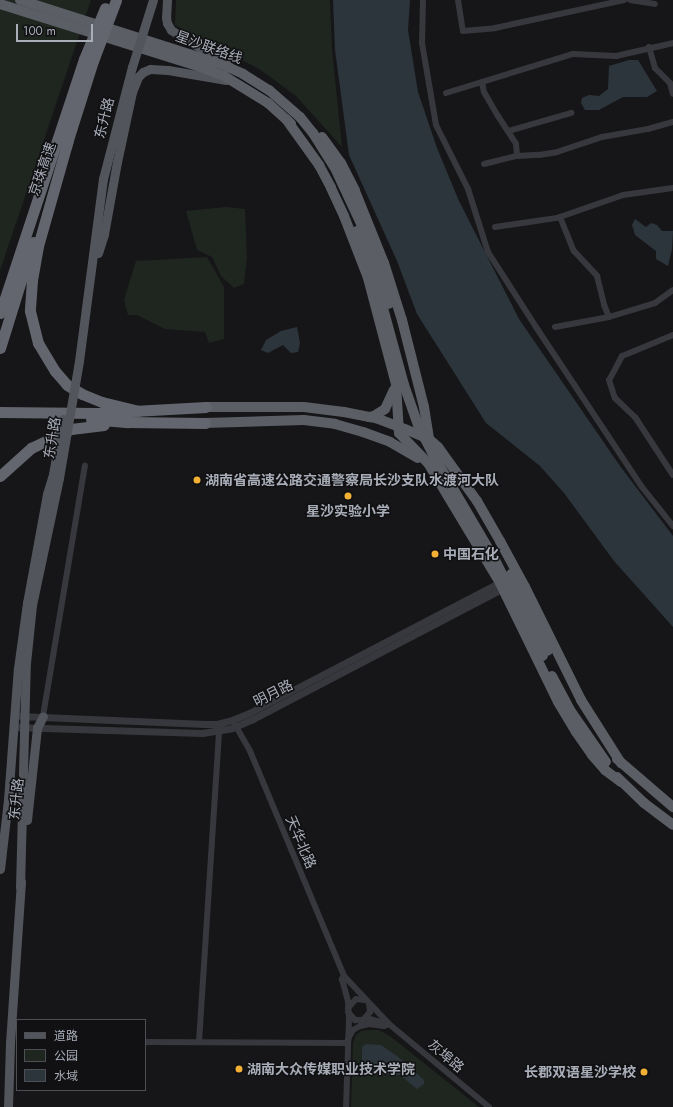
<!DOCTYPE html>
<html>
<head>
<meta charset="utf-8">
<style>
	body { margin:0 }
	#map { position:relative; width:673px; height:1107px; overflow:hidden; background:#161618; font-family:Jost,"Noto Sans SC",sans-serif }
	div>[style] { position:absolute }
	.green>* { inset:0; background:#1e261f }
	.water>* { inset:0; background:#2c353c }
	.minor>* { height:6px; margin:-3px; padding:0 3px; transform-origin:3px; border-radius:3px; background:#37383d }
	.tertiary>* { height:7px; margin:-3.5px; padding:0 3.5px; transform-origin:3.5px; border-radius:3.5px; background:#37383d }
	.primary>* { height:9px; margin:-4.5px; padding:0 4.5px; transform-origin:4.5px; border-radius:4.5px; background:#53555c }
	.trunk>* { height:10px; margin:-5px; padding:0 5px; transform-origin:5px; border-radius:5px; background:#5b5e65 }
	.motorway>* { height:11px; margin:-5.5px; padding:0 5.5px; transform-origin:5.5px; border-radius:5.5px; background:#63666e }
	.primary-bridge>* { height:9px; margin:-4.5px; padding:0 4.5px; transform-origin:4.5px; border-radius:4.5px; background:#53555c }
	.trunk-bridge>* { height:10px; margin:-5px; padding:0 5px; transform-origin:5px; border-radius:5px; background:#5b5e65 }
	.motorway-bridge>* { height:11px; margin:-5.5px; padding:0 5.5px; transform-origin:5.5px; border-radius:5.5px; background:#63666e }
	.dots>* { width:11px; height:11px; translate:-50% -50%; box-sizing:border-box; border:2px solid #111113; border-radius:50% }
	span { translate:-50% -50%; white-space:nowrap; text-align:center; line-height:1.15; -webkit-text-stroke:3px #111113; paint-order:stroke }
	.street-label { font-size:14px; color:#a8adb8 }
	.poi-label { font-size:14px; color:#a8adb8; font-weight:700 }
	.left { translate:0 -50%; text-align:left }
	.right { translate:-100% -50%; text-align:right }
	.legend { position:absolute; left:16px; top:1019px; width:130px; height:72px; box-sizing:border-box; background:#111113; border:1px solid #4d4f55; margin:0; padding:5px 7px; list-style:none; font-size:12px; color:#a8adb8 }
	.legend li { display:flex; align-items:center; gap:8px; height:20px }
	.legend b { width:20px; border:1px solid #4d4f55 }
	.scale { position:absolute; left:16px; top:24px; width:77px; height:18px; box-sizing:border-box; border:2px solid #a8adb8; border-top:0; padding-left:5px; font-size:12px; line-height:14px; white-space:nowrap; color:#a8adb8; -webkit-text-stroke:3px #111113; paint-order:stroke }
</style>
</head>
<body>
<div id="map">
	<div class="green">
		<div style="clip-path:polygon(0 0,91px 0,0 271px)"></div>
		<div style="clip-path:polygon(176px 0,330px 0,332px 49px,342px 147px,296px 96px,259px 69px,175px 25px)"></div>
		<div style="clip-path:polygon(226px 207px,245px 209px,247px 257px,244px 284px,234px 288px,221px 276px,212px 257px,197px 250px,186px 211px)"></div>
		<div style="clip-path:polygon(207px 257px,224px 287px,224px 339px,209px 343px,205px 332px,165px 329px,137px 315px,128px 315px,124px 300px,136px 261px)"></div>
		<div style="clip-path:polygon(369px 1030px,379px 1030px,390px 1036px,479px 1107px,351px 1107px,353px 1043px,356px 1035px,361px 1031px)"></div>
	</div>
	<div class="water">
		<div style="clip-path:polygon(333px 0,410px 0,408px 30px,418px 92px,437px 148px,459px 201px,519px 319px,620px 466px,673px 536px,673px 627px,614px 561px,564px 493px,540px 466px,486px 423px,417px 314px,397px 261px,349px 155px,335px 50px)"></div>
		<div style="clip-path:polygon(629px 60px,638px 60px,657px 91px,647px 97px,623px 97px,599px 110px,585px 110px,581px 103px,582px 98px,589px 95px,599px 96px,608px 89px,609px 66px)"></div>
		<div style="clip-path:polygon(635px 219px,646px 227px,651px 223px,657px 225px,662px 231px,673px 231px,672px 249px,668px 266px,656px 259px,656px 251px,635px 235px,632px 225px)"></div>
		<div style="clip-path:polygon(297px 327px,300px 343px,298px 352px,291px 353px,283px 345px,268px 353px,261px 350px,266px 340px,281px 331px)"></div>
		<div style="clip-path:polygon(366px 1044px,381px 1045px,397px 1056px,424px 1080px,424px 1084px,417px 1089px,400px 1075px,374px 1074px,362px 1061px,362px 1047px)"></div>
	</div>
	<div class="minor">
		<div style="left:423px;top:0;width:43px;rotate:91.3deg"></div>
		<div style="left:422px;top:43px;width:83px;rotate:80.3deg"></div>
		<div style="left:436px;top:125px;width:72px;rotate:63.4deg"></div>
		<div style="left:468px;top:189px;width:66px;rotate:72.4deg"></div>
		<div style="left:488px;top:252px;width:89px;rotate:57.4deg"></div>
		<div style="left:536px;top:327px;width:192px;rotate:56.5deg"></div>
		<div style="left:642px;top:487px;width:50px;rotate:51.5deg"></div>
		<div style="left:458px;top:0;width:31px;rotate:81deg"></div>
		<div style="left:463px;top:31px;width:32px;rotate:-5deg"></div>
		<div style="left:495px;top:28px;width:132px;rotate:-12.2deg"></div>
		<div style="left:630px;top:0;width:25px;rotate:9deg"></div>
		<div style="left:649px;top:47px;width:22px;rotate:74deg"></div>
		<div style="left:655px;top:68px;width:21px;rotate:45deg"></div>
		<div style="left:670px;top:83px;width:11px;rotate:75deg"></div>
		<div style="left:482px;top:82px;width:10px;rotate:79deg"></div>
		<div style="left:484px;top:92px;width:28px;rotate:60deg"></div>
		<div style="left:498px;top:116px;width:33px;rotate:57deg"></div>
		<div style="left:516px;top:144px;width:12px;rotate:85deg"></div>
		<div style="left:446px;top:93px;width:133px;rotate:-17.1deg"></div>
		<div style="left:573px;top:54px;width:43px;rotate:2.7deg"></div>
		<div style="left:616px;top:56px;width:58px;rotate:-12.8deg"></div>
		<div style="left:508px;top:131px;width:66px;rotate:-15.9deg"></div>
		<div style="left:484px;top:164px;width:34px;rotate:-14deg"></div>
		<div style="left:517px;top:156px;width:22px;rotate:-3deg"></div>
		<div style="left:539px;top:155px;width:18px;rotate:-9deg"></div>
		<div style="left:557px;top:152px;width:47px;rotate:-18.4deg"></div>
		<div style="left:602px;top:137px;width:47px;rotate:-9.9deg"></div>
		<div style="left:648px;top:129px;width:26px;rotate:-16deg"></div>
		<div style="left:560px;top:217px;width:37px;rotate:68deg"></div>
		<div style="left:574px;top:251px;width:34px;rotate:47deg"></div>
		<div style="left:597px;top:276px;width:30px;rotate:76deg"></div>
		<div style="left:604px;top:305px;width:13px;rotate:67deg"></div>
		<div style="left:495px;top:227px;width:63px;rotate:-8.3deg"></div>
		<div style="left:557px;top:218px;width:70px;rotate:-19.2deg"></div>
		<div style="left:623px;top:195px;width:50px;rotate:-8deg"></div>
		<div style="left:555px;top:327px;width:55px;rotate:-10.5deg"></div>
		<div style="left:609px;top:317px;width:48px;rotate:-16.9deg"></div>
		<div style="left:655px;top:303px;width:22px;rotate:-36deg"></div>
		<div style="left:673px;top:335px;width:55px;rotate:157.6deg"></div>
		<div style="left:622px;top:356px;width:27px;rotate:118deg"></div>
		<div style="left:609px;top:380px;width:19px;rotate:72deg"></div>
		<div style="left:615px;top:398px;width:28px;rotate:44deg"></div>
		<div style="left:635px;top:417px;width:69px;rotate:56.8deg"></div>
		<div style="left:43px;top:716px;width:254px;rotate:-80.5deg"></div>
		<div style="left:234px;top:723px;width:32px;rotate:60deg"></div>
		<div style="left:250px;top:751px;width:244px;rotate:67.3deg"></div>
		<div style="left:344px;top:976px;width:66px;rotate:46.8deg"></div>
		<div style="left:389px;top:1024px;width:130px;rotate:39.7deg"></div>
		<div style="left:344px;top:976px;width:4px;rotate:124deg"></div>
		<div style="left:342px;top:979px;width:24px;rotate:75deg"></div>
		<div style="left:348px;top:1002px;width:16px;rotate:86deg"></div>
		<div style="left:349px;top:1018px;width:89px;rotate:91.9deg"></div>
		<div style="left:348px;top:1008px;width:12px;rotate:-48deg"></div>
		<div style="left:356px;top:999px;width:9px;rotate:6deg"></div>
		<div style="left:348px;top:1012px;width:11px;rotate:49deg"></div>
		<div style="left:355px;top:1020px;width:8px"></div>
		<div style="left:363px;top:1020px;width:11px;rotate:-49deg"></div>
		<div style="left:370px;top:1012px;width:8px;rotate:-97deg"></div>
		<div style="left:366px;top:1018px;width:20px;rotate:15deg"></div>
		<div style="left:348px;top:1039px;width:10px;rotate:-61deg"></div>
		<div style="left:353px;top:1030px;width:8px;rotate:-30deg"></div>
		<div style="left:360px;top:1026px;width:9px;rotate:-13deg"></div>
		<div style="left:369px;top:1024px;width:15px;rotate:8deg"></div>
		<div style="left:384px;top:1026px;width:5px;rotate:-22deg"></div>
		<div style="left:145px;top:1042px;width:202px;rotate:0.3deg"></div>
		<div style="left:199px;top:1042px;width:312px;rotate:-86.3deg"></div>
		<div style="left:219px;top:731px;width:4px;rotate:-63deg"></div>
	</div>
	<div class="tertiary">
		<div style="left:20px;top:716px;width:185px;rotate:2.5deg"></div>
		<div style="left:205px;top:724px;width:12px"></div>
		<div style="left:217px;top:724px;width:16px;rotate:-15deg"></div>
		<div style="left:232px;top:720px;width:18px;rotate:-22deg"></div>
		<div style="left:249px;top:713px;width:286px;rotate:-27.5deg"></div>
		<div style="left:13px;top:727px;width:189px;rotate:1.8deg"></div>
		<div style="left:202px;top:733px;width:30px;rotate:-9deg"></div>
		<div style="left:232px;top:728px;width:23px;rotate:-23deg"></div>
		<div style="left:253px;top:719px;width:285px;rotate:-27.6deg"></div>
	</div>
	<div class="primary">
		<div style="left:167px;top:0;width:17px;rotate:93deg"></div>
		<div style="left:166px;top:17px;width:6px;rotate:81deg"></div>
		<div style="left:167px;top:23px;width:8px;rotate:60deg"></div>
		<div style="left:171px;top:30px;width:67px;rotate:31.6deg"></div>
		<div style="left:98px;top:253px;width:20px;rotate:-72deg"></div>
		<div style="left:104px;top:234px;width:73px;rotate:-79.8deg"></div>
		<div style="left:117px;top:162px;width:72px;rotate:-77.9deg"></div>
		<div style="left:132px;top:92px;width:16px;rotate:-68deg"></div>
		<div style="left:138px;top:77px;width:7px;rotate:-45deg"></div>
		<div style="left:143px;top:72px;width:8px;rotate:-23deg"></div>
		<div style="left:150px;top:69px;width:18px;rotate:3deg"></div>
		<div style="left:168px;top:70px;width:59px;rotate:9.8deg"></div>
		<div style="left:79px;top:361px;width:184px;rotate:-82.5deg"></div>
		<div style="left:103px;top:179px;width:116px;rotate:-75.5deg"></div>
		<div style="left:27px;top:820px;width:93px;rotate:-83.8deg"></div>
		<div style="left:37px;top:728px;width:13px;rotate:-63deg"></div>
		<div style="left:0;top:869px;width:69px;rotate:-83.4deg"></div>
		<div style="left:8px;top:800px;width:132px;rotate:-85.7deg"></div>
		<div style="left:18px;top:668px;width:66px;rotate:-82.1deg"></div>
		<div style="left:27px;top:603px;width:111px;rotate:-79.6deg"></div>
		<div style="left:47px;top:494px;width:21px;rotate:-73deg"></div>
		<div style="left:20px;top:887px;width:224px;rotate:-88.5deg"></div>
		<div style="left:26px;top:663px;width:58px;rotate:-84.1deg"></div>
		<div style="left:32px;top:605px;width:130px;rotate:-78deg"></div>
		<div style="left:8px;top:1107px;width:64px;rotate:-88.2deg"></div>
		<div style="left:10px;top:1043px;width:162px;rotate:-86.1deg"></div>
	</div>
	<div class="trunk">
		<div style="left:20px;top:0;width:211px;rotate:17.7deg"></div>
		<div style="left:221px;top:64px;width:24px;rotate:24deg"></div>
		<div style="left:243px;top:74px;width:31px;rotate:32deg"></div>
		<div style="left:269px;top:90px;width:41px;rotate:41.1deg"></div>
		<div style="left:300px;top:117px;width:21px;rotate:51deg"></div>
		<div style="left:313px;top:133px;width:39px;rotate:58deg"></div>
		<div style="left:334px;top:166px;width:68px;rotate:64.9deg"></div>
		<div style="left:0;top:4px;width:207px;rotate:17.4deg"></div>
		<div style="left:198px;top:66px;width:28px;rotate:21deg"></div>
		<div style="left:224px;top:76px;width:52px;rotate:31.5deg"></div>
		<div style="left:268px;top:103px;width:31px;rotate:42deg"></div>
		<div style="left:286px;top:119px;width:57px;rotate:54.3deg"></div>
		<div style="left:319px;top:165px;width:26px;rotate:62deg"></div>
		<div style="left:331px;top:188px;width:31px;rotate:65deg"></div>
		<div style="left:344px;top:216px;width:66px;rotate:68.8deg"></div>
		<div style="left:368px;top:278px;width:110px;rotate:75.2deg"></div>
		<div style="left:396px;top:384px;width:49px;rotate:86.5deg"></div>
		<div style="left:399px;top:433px;width:42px;rotate:46deg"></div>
		<div style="left:428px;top:463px;width:140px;rotate:59deg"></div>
		<div style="left:500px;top:583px;width:132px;rotate:64deg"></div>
		<div style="left:558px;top:702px;width:35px;rotate:59deg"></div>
		<div style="left:576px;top:732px;width:28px;rotate:55deg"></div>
		<div style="left:592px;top:755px;width:20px;rotate:49deg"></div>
		<div style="left:605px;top:770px;width:20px;rotate:37deg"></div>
		<div style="left:322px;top:137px;width:32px;rotate:54deg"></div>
		<div style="left:341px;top:163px;width:31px;rotate:63deg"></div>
		<div style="left:355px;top:191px;width:78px;rotate:68.1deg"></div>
		<div style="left:384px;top:263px;width:60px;rotate:72.5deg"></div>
		<div style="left:402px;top:320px;width:90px;rotate:75.8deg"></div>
		<div style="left:424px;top:407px;width:32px;rotate:81deg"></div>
		<div style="left:206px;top:407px;width:98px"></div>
		<div style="left:304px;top:407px;width:40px;rotate:7.1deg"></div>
		<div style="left:344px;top:412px;width:33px;rotate:11deg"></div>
		<div style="left:376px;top:418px;width:31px;rotate:21deg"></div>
		<div style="left:405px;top:429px;width:26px;rotate:23deg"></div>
		<div style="left:429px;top:439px;width:12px;rotate:42deg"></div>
		<div style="left:438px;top:447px;width:67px;rotate:54.2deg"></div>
		<div style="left:477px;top:501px;width:46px;rotate:60.1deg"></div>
		<div style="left:500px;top:541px;width:52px;rotate:61.5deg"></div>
		<div style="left:525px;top:587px;width:126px;rotate:63.6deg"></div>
		<div style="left:581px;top:700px;width:75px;rotate:57.6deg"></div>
		<div style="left:369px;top:417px;width:5px;rotate:-11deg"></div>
		<div style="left:374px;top:416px;width:13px;rotate:-32deg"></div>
		<div style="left:385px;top:409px;width:21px;rotate:-65deg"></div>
		<div style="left:205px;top:423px;width:99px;rotate:-1.7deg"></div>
		<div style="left:304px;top:420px;width:31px;rotate:7deg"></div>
		<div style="left:335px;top:424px;width:29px;rotate:16deg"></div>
		<div style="left:363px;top:432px;width:29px;rotate:20deg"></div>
		<div style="left:390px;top:442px;width:32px;rotate:30deg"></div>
		<div style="left:552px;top:676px;width:38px;rotate:62deg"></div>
		<div style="left:570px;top:710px;width:63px;rotate:55.3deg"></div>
		<div style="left:617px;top:759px;width:74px;rotate:40.6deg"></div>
		<div style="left:617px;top:777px;width:37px;rotate:44deg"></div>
		<div style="left:644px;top:803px;width:36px;rotate:37deg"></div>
	</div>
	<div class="motorway">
		<div style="left:68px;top:140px;width:110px;rotate:105.8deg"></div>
		<div style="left:38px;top:246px;width:35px;rotate:100deg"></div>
		<div style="left:32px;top:280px;width:31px;rotate:94deg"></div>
		<div style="left:30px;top:311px;width:33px;rotate:76deg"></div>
		<div style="left:38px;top:343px;width:33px;rotate:59deg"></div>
		<div style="left:55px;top:371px;width:18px;rotate:49deg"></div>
		<div style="left:67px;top:385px;width:17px;rotate:31deg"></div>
		<div style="left:82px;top:394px;width:22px;rotate:22deg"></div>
		<div style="left:102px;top:402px;width:37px;rotate:14deg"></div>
		<div style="left:66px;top:146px;width:89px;rotate:-72.4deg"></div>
		<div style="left:0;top:313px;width:268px;rotate:-71.7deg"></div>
		<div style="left:0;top:348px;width:111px;rotate:-72.7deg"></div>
		<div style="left:0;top:412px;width:97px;rotate:0.6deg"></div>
		<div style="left:97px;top:413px;width:109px;rotate:-3.2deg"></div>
		<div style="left:91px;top:419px;width:37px;rotate:5deg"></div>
		<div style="left:128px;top:422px;width:77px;rotate:0.7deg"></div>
		<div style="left:0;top:476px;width:42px;rotate:-42.1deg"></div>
		<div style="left:31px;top:448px;width:44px;rotate:-25.4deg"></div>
		<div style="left:71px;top:429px;width:33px;rotate:-7deg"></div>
	</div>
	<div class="primary-bridge">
		<div style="left:132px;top:67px;width:70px;rotate:-72.6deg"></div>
		<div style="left:53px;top:474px;width:56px;rotate:-79.7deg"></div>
		<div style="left:59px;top:478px;width:119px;rotate:-80.3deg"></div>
	</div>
	<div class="trunk-bridge">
		<div style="left:363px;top:228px;width:80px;rotate:71.1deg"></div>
		<div style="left:357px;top:231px;width:70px;rotate:70.8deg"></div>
		<div style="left:380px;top:297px;width:91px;rotate:74.7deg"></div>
		<div style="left:404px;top:385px;width:42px;rotate:70.7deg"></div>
		<div style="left:418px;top:425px;width:37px;rotate:63deg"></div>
		<div style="left:435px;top:458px;width:118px;rotate:59.5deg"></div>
		<div style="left:495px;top:560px;width:107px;rotate:63.4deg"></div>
		<div style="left:511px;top:574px;width:85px;rotate:64.3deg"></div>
	</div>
	<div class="motorway-bridge">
		<div style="left:84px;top:59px;width:55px;rotate:-67.6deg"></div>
		<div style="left:93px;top:61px;width:65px;rotate:-69.3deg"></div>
	</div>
	<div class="dots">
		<div style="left:197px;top:480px;background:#f2b134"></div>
		<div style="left:348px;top:496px;background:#f2b134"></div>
		<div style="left:435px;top:554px;background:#f2b134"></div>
		<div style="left:239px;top:1069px;background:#f2b134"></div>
		<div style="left:644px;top:1072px;background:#f2b134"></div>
	</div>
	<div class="street-label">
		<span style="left:209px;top:47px;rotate:20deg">星沙联络线</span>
		<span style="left:104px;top:118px;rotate:-76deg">东升路</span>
		<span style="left:42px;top:169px;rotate:-71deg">京珠高速</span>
		<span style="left:52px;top:438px;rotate:-81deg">东升路</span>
		<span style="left:273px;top:693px;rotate:-27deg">明月路</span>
		<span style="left:16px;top:799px;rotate:-84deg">东升路</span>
		<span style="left:301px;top:842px;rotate:67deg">天华北路</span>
		<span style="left:446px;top:1056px;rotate:40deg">灰埠路</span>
	</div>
	<div class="poi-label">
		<span class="left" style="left:205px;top:480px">湖南省高速公路交通警察局长沙支队水渡河大队</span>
		<span style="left:348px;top:511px">星沙实验小学</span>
		<span class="left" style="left:443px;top:554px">中国石化</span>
		<span class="left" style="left:247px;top:1069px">湖南大众传媒职业技术学院</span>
		<span class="right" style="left:636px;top:1072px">长郡双语星沙学校</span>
	</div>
	<ul class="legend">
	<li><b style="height:5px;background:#53555c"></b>道路</li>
	<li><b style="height:11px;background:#1e261f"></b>公园</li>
	<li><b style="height:11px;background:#2c353c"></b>水域</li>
	</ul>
	<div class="scale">100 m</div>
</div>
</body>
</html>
